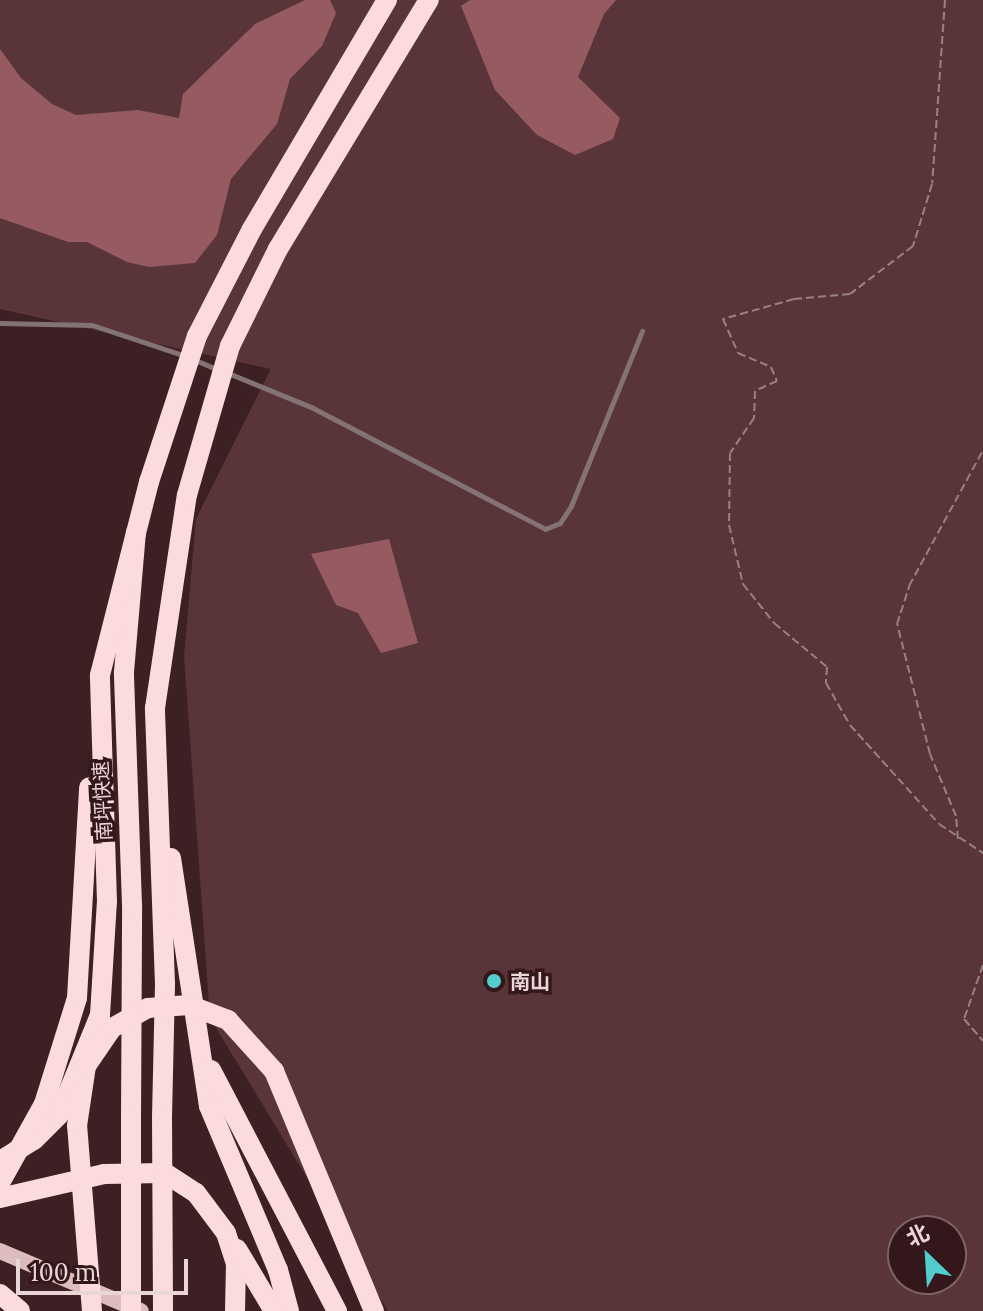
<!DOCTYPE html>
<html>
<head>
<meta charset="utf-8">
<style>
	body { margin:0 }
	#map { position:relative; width:983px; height:1311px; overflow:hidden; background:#3d2023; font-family:Lora,"Noto Sans SC",serif }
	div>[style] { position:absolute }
	.green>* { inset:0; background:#593539 }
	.water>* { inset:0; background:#955b61 }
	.path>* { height:2px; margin-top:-1px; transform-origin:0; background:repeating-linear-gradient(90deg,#998183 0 8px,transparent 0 12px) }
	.lane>* { height:5px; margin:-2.5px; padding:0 2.5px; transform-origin:2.5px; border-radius:2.5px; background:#837374 }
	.highway>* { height:20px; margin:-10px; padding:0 10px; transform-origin:10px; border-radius:10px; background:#fbdbdd }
	.primary-bridge>* { height:16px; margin:-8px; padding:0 8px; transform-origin:8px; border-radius:8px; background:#ddbcbe }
	.highway-bridge>* { height:20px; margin:-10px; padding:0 10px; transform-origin:10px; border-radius:10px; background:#fbdbdd }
	.dots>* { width:22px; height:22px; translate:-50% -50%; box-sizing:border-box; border:4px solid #33171a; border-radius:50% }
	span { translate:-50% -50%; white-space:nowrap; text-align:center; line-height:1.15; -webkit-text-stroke:7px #33171a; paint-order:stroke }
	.street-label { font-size:20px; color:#ead6d7 }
	.poi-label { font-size:20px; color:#ead6d7; font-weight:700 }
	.left { translate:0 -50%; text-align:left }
	.north { position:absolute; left:887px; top:1215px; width:80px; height:80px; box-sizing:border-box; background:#33171a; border:2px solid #7c6366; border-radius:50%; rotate:335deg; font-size:22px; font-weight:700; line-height:32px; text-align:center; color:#ead6d7 }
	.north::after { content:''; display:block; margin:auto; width:28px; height:36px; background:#53cdcb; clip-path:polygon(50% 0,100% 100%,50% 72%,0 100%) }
	.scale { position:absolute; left:16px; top:1259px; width:172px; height:36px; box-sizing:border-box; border:4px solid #ead6d7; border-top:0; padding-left:10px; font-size:24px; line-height:28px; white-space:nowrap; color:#ead6d7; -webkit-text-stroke:6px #33171a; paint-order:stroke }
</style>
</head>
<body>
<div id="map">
	<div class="green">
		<div style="clip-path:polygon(evenodd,0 0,983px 0,983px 1311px,388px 1311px,210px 1018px,184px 656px,196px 519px,271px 369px,0 309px,0 0,903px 1231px,951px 1231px,951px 1279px,903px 1279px,903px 1231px)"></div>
	</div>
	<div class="water">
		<div style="clip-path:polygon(305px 0,330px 0,336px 13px,322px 46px,290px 79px,277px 124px,231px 179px,217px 235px,195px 263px,149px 267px,127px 262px,87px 242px,68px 242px,0 218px,0 49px,21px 78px,52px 104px,76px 115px,138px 110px,179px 118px,183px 94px,255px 24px)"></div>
		<div style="clip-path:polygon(470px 0,616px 0,604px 14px,578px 77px,620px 118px,613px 139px,575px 155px,537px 135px,495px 90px,461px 6px)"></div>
		<div style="clip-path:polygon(389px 539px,418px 643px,381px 653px,358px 613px,336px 605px,311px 554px)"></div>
	</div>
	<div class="path">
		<div style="left:945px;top:0;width:184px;rotate:94deg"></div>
		<div style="left:932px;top:184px;width:65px;rotate:107deg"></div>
		<div style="left:913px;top:246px;width:79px;rotate:142.7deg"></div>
		<div style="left:850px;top:294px;width:56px;rotate:174.9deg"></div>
		<div style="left:794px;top:299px;width:74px;rotate:164.3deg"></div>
		<div style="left:723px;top:319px;width:37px;rotate:66deg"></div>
		<div style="left:738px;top:353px;width:36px;rotate:23deg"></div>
		<div style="left:771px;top:367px;width:15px;rotate:67deg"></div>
		<div style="left:777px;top:381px;width:24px;rotate:156deg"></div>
		<div style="left:755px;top:391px;width:27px;rotate:92deg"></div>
		<div style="left:754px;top:418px;width:42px;rotate:124.4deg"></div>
		<div style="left:730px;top:453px;width:72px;rotate:90.8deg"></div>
		<div style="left:729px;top:525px;width:61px;rotate:76.7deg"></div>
		<div style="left:743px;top:584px;width:50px;rotate:51.5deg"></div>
		<div style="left:774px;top:623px;width:69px;rotate:39.7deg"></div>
		<div style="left:827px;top:667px;width:16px;rotate:94deg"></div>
		<div style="left:826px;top:683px;width:48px;rotate:60.3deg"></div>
		<div style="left:850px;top:725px;width:133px;rotate:48deg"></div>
		<div style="left:939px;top:824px;width:53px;rotate:33.4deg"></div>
		<div style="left:958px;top:839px;width:23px;rotate:-95deg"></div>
		<div style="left:956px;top:816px;width:67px;rotate:-112.8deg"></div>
		<div style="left:930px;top:754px;width:134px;rotate:-104.2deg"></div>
		<div style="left:897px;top:624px;width:40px;rotate:-72deg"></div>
		<div style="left:909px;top:586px;width:155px;rotate:-61.4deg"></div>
		<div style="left:983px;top:965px;width:57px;rotate:109.4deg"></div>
		<div style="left:964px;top:1019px;width:29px;rotate:49deg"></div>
	</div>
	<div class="lane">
		<div style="left:0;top:323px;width:92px;rotate:1.2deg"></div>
		<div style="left:92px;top:325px;width:99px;rotate:18.3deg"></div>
		<div style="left:195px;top:360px;width:26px;rotate:23deg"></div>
		<div style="left:228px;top:373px;width:90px;rotate:22.3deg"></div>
		<div style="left:311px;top:407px;width:264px;rotate:27.5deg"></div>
		<div style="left:545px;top:529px;width:16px;rotate:-22deg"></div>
		<div style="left:560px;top:523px;width:20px;rotate:-57deg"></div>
		<div style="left:571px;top:506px;width:189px;rotate:-67.9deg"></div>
	</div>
	<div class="highway">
		<div style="left:171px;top:858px;width:251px;rotate:81.3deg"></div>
		<div style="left:209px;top:1106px;width:178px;rotate:67.2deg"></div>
		<div style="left:278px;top:1270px;width:42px;rotate:75deg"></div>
		<div style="left:228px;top:1020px;width:69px;rotate:48deg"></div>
		<div style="left:274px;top:1071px;width:260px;rotate:67.4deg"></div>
		<div style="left:211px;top:1070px;width:272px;rotate:62.4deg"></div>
		<div style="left:44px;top:1104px;width:111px;rotate:-72.7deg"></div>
		<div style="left:77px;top:998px;width:211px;rotate:-86.7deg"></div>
		<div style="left:162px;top:1117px;width:133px;rotate:-88.7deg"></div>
		<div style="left:165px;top:984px;width:276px;rotate:-92.1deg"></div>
		<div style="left:155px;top:708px;width:215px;rotate:-81.5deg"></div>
		<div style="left:131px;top:1119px;width:214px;rotate:-89.7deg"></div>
		<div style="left:132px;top:905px;width:233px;rotate:-92deg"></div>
		<div style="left:124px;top:672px;width:140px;rotate:-85.1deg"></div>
		<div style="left:136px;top:533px;width:53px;rotate:-75.7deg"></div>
		<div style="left:0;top:1161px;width:40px;rotate:-32deg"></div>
		<div style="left:34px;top:1140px;width:35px;rotate:-45deg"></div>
		<div style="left:59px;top:1115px;width:108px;rotate:-67.7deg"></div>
		<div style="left:100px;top:1015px;width:113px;rotate:-86.5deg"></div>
		<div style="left:107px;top:902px;width:227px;rotate:-91.8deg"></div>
		<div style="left:100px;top:675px;width:146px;rotate:-75.8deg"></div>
		<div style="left:0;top:1198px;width:107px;rotate:-13deg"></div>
		<div style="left:104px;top:1174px;width:61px;rotate:-0.9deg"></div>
		<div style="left:165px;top:1173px;width:37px;rotate:33deg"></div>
		<div style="left:196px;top:1193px;width:50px;rotate:53.1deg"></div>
		<div style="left:226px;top:1233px;width:32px;rotate:72deg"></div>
		<div style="left:236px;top:1263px;width:48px;rotate:91.2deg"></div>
		<div style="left:237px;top:1249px;width:72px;rotate:59.2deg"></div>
		<div style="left:0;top:1294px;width:26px;rotate:40deg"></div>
	</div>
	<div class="primary-bridge">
		<div style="left:0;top:1251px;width:153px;rotate:23.1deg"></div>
	</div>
	<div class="highway-bridge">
		<div style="left:149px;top:482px;width:154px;rotate:-71.8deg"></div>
		<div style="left:197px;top:336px;width:120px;rotate:-62.8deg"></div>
		<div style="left:252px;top:229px;width:266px;rotate:-59.5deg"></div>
		<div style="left:187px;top:495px;width:155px;rotate:-73.9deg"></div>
		<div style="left:230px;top:346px;width:108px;rotate:-63.7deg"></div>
		<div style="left:278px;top:249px;width:291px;rotate:-58.8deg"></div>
		<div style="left:162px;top:1117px;width:194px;rotate:89.7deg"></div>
		<div style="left:131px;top:1119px;width:192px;rotate:90deg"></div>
		<div style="left:0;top:1183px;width:90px;rotate:-60.9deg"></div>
		<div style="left:92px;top:1311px;width:186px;rotate:-94.6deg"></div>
		<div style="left:77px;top:1126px;width:61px;rotate:-81.5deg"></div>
		<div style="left:86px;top:1066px;width:46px;rotate:-55.6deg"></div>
		<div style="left:112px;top:1028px;width:41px;rotate:-29.1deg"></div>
		<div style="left:148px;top:1008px;width:41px;rotate:-4.2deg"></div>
		<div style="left:189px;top:1005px;width:42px;rotate:21deg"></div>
	</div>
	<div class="dots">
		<div style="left:494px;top:981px;background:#53cdcb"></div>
	</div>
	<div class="street-label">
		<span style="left:102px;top:801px;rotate:-93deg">南坪快速</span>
	</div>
	<div class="poi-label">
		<span class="left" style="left:510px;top:981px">南山</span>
	</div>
	<div class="north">北</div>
	<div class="scale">100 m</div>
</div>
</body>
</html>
